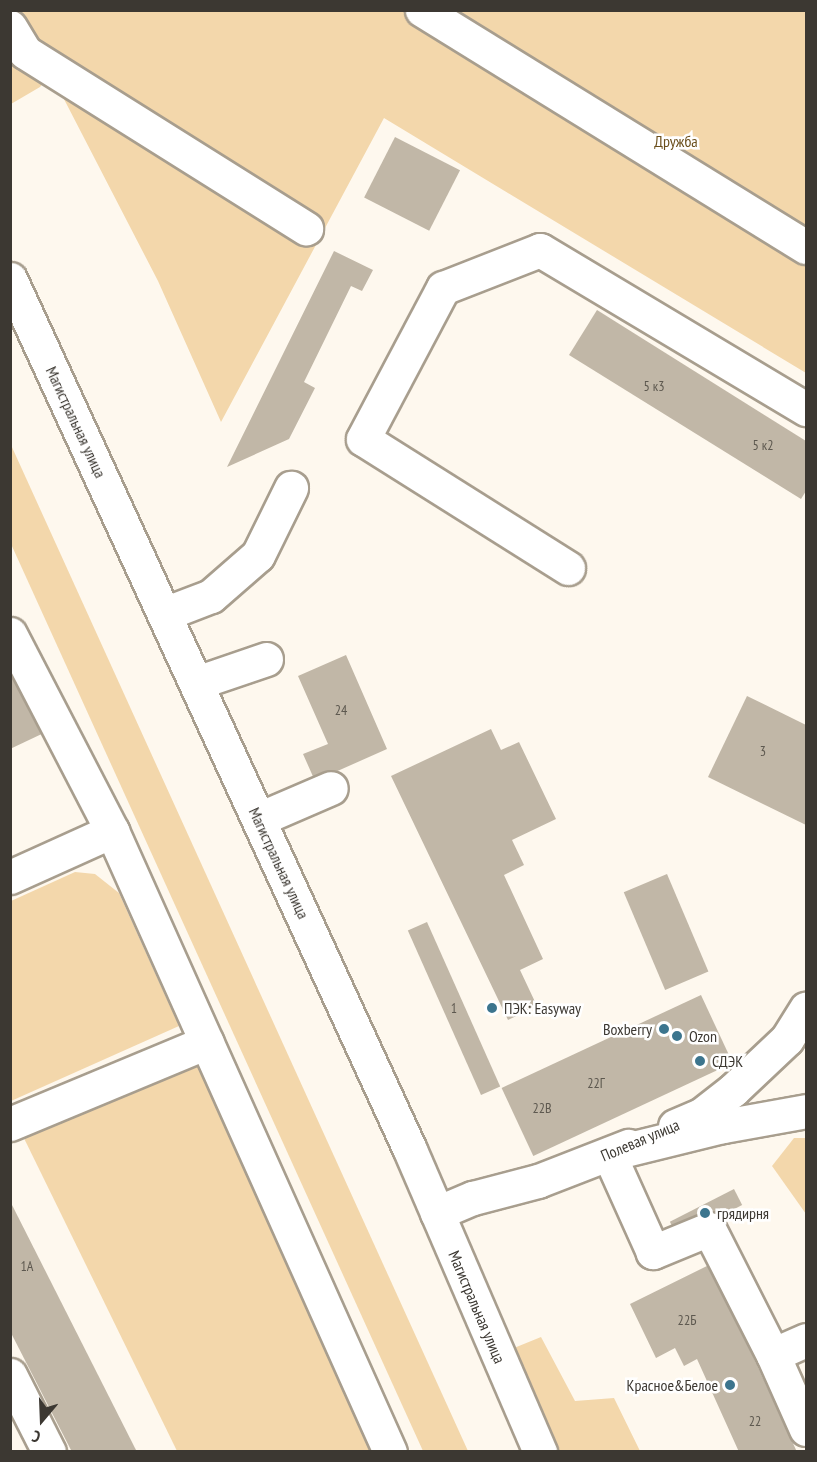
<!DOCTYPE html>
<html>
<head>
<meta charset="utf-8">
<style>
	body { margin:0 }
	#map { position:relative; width:817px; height:1462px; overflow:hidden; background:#fef8ee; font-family:"PT Sans Narrow",sans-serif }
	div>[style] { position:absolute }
	.green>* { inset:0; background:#f3d7ab }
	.building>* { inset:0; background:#c1b7a7; transform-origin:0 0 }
	.roads { filter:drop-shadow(2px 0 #a89e8e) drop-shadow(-2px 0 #a89e8e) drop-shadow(0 2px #a89e8e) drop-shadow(0 -2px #a89e8e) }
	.minor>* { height:33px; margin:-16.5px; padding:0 16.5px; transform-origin:16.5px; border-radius:16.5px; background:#fff }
	.major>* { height:33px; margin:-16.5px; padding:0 16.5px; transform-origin:16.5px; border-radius:16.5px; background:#fff }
	.dots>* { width:16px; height:16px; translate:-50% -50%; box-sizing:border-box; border:3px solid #fff; border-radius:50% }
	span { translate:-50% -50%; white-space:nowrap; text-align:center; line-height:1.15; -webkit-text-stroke:5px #fff; paint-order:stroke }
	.number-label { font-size:14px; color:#5d584f }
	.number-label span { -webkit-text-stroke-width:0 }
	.park-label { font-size:16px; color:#6a4e1b }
	.street-label { font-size:16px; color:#3c3832 }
	.poi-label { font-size:16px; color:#3c3832 }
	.left { translate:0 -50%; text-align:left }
	.right { translate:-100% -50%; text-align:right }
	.frame { position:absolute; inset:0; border:12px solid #3c3832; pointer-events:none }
	.north { position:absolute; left:12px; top:1390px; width:60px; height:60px; -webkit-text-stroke:4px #fff; paint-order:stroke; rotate:199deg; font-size:16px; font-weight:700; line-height:24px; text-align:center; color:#3c3832 }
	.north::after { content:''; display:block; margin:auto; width:21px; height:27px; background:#3c3832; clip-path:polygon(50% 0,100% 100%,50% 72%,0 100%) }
</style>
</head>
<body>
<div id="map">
	<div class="green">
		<div style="clip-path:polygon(11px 11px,806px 11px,806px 373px,384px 118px,221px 422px,158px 281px,51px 74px,40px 87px,11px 104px)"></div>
		<div style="clip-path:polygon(10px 445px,11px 445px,468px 1451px,423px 1451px,11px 544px)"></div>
		<div style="clip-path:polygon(75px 872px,95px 874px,119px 893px,179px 1026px,11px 1101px,11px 901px)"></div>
		<div style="clip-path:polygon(195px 1054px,375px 1451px,177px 1451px,18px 1126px)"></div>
		<div style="clip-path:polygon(794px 1138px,806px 1138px,806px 1214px,772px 1166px)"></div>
		<div style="clip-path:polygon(541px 1337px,575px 1401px,614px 1398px,640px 1451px,553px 1451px,525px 1393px,514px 1348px)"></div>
	</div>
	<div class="building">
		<div style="left:395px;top:137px;width:73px;height:68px;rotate:27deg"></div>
		<div style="clip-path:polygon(334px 251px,373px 270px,362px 291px,351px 286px,304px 382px,315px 388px,289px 439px,227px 467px)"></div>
		<div style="clip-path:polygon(597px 310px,806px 441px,806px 491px,801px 499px,569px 355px)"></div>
		<div style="clip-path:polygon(346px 655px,387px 749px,315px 781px,303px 754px,328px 744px,298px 676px)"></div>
		<div style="clip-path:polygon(10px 656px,48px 731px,10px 749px)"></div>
		<div style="clip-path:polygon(747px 696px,806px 725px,806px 825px,708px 777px)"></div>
		<div style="clip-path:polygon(491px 729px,501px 750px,519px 742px,556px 819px,512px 840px,524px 865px,504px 875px,543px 959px,520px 970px,537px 1006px,508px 1020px,391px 776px)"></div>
		<div style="left:667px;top:874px;width:106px;height:47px;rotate:67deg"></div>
		<div style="left:427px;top:922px;width:180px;height:21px;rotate:66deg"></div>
		<div style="left:701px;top:995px;width:75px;height:220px;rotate:65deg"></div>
		<div style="left:734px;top:1189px;width:18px;height:72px;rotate:63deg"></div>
		<div style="clip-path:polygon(10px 1201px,137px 1452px,72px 1452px,10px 1331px)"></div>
		<div style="clip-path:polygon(709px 1265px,744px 1337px,797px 1452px,739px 1452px,697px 1359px,684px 1366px,675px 1348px,656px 1358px,630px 1304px)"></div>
	</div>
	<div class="roads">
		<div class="minor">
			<div style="left:422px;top:10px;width:451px;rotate:31.7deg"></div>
			<div style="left:10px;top:27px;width:29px;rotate:59deg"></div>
			<div style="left:25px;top:52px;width:332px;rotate:32.1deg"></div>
			<div style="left:568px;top:568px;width:242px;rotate:-147.8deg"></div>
			<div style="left:363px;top:439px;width:171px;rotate:-62.1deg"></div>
			<div style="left:443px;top:288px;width:104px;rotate:-21.4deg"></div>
			<div style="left:540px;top:250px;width:310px;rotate:30.9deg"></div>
			<div style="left:164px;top:614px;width:50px;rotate:-21deg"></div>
			<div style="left:211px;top:596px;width:62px;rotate:-41.1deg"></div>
			<div style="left:258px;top:555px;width:75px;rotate:-63.8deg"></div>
			<div style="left:10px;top:634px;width:222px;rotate:62.6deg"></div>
			<div style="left:112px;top:831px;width:680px;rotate:65.88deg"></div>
			<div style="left:196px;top:683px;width:74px;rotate:-18.9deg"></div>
			<div style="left:259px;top:819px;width:78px;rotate:-23.3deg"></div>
			<div style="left:10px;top:877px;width:112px;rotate:-24.3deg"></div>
			<div style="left:10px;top:1124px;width:213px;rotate:-22.6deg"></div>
			<div style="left:675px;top:1126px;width:28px;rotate:-23deg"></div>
			<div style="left:701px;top:1115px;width:41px;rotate:-38deg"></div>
			<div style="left:733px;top:1090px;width:74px;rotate:-43.4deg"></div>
			<div style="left:787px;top:1039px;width:36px;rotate:-58deg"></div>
			<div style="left:437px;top:1213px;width:39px;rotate:-23deg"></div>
			<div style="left:473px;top:1198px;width:67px;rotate:-14.7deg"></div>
			<div style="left:538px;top:1181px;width:97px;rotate:-21.3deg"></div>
			<div style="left:806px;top:1340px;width:36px;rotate:156deg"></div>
			<div style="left:773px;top:1355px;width:81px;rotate:66deg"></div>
			<div style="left:773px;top:1355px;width:141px;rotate:-116.9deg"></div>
			<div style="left:709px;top:1229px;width:61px;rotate:157.7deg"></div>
			<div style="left:653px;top:1252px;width:107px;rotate:-114.2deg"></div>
			<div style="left:609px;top:1154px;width:117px;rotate:-13.8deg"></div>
			<div style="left:723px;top:1126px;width:84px;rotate:-10.2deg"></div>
			<div style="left:10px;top:1375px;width:86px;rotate:63.1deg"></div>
		</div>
		<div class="major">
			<div style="left:10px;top:279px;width:958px;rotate:65.33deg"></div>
			<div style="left:410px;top:1150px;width:329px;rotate:66.7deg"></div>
		</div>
	</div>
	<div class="dots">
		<div style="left:492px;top:1008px;background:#3c758e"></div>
		<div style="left:664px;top:1029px;background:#3c758e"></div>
		<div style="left:677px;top:1036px;background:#3c758e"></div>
		<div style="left:700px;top:1061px;background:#3c758e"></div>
		<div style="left:705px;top:1213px;background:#3c758e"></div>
		<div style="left:730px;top:1385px;background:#3c758e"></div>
	</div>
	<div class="number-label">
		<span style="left:654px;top:386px">5 к3</span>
		<span style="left:763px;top:445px">5 к2</span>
		<span style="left:341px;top:710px">24</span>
		<span style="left:763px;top:751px">3</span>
		<span style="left:454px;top:1008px">1</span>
		<span style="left:596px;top:1083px">22Г</span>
		<span style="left:542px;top:1108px">22В</span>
		<span style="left:27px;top:1266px">1А</span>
		<span style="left:687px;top:1320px">22Б</span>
		<span style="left:755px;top:1421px">22</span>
	</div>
	<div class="park-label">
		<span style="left:676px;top:141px">Дружба</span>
	</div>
	<div class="street-label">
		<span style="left:76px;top:422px;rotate:65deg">Магистральная улица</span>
		<span style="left:279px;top:863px;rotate:65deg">Магистральная улица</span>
		<span style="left:640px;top:1140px;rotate:-23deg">Полевая улица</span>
		<span style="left:477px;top:1307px;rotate:67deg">Магистральная улица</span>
	</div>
	<div class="poi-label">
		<span class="left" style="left:504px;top:1008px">ПЭК: Easyway</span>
		<span class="right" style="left:652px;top:1029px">Boxberry</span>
		<span class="left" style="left:689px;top:1036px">Ozon</span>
		<span class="left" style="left:712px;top:1061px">СДЭК</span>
		<span class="left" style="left:717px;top:1213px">грядирня</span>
		<span class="right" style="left:718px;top:1385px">Красное&amp;Белое</span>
	</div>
	<div class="frame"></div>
	<div class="north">С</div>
</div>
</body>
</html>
